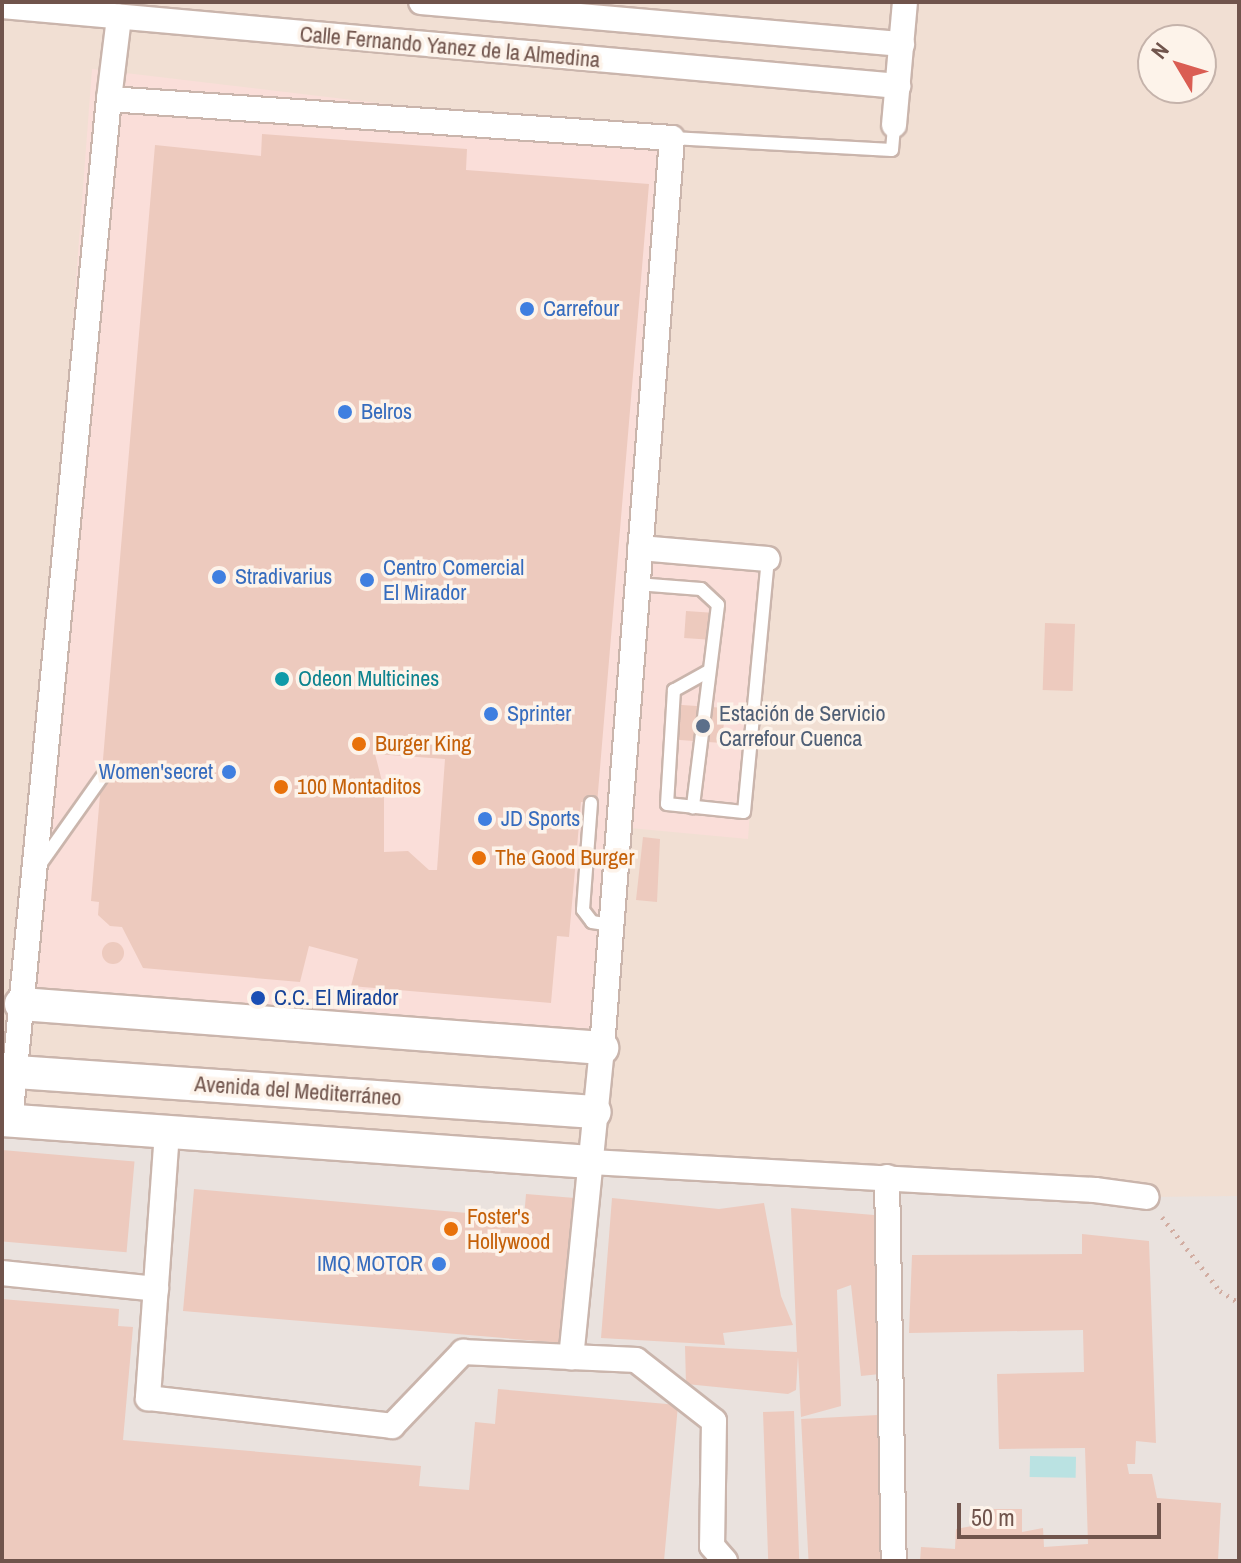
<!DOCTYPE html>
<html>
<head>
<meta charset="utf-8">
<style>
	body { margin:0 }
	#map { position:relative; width:1241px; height:1563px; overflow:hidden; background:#faeee4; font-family:"Archivo Narrow",sans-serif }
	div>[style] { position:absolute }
	.residential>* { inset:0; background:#f1dfd3 }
	.commercial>* { inset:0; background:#faded9 }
	.industrial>* { inset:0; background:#eae2de }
	.water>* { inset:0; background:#bae2e2; transform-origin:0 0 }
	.building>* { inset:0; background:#edcabe; transform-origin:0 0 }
	.round { border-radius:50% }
	.path>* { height:5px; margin-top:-2.5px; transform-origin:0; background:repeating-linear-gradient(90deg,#d2ada2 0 2px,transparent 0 8px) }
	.roads { filter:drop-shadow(2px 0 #cab5ac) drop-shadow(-2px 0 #cab5ac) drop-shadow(0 2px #cab5ac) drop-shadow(0 -2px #cab5ac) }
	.service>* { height:12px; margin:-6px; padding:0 6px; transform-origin:6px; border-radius:6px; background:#fff }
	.minor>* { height:24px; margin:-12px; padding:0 12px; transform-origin:12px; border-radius:12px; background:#fff }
	.tertiary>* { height:32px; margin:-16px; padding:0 16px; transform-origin:16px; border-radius:16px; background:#fff }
	.dots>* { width:22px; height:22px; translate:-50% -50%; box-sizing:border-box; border:4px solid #fdf3ea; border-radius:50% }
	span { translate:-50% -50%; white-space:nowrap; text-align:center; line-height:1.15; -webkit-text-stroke:7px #fdf3ea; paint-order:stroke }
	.street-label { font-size:22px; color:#70544c }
	.shop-label { font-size:22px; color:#366cbe }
	.left { translate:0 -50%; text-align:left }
	.right { translate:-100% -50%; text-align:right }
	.culture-label { font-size:22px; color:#0d838f }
	.service-label { font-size:22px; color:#4e5e75 }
	.food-label { font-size:22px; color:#c56008 }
	.transit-label { font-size:22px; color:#164399 }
	.frame { position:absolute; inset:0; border:4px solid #70544c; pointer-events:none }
	.north { position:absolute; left:1137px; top:24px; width:80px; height:80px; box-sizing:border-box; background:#fdf3ea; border:2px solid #c5b3ab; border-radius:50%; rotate:308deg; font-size:22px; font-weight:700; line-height:32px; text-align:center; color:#70544c }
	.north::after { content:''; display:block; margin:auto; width:28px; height:36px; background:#da5d53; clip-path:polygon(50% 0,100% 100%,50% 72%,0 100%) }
	.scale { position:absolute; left:957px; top:1503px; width:204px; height:36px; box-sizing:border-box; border:4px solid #70544c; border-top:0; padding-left:10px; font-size:24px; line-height:28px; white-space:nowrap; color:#70544c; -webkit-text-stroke:6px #fdf3ea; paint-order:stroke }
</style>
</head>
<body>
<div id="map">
	<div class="residential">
		<div style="clip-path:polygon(evenodd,2px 2px,1239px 2px,1239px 1561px,2px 1561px,2px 2px,1153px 40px,1201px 40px,1201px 88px,1153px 88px,1153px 40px)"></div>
	</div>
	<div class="commercial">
		<div style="clip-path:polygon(92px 69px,672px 138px,641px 547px,768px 559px,748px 839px,619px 827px,602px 1048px,21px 1004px)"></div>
	</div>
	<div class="industrial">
		<div style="clip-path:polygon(2px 1120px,1147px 1197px,1239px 1196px,1239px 1561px,2px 1561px)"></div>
	</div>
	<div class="water">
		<div style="left:1030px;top:1456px;width:46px;height:21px;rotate:1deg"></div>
	</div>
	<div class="building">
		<div style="clip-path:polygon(evenodd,262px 134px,467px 149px,466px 170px,649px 184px,597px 804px,581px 802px,569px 937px,557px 936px,551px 1003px,351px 986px,358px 959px,309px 946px,300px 982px,143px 968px,122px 927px,110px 926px,98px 915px,99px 902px,91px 901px,155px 145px,261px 156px,262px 134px,375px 754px,445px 759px,437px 870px,429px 870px,408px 851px,384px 852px,384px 789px,375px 754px)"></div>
		<div style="left:686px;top:611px;width:26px;height:27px;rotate:4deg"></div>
		<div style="left:1045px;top:623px;width:30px;height:67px;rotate:2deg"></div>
		<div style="left:668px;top:704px;width:57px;height:35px;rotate:4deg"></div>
		<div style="clip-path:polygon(643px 837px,660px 839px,657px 902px,636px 900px)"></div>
		<div class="round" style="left:102px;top:942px;width:22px;height:22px"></div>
		<div style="left:2px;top:1150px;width:133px;height:91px;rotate:5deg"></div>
		<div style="clip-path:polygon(194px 1189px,524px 1218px,526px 1194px,575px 1198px,562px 1343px,183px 1311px)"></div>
		<div style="clip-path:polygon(612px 1198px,719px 1209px,764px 1203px,781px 1296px,793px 1325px,723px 1333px,725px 1345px,601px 1338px)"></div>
		<div style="clip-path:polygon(791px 1208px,874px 1215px,880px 1374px,861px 1376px,851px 1285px,837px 1290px,841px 1406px,801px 1417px,798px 1357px,796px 1390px,788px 1394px,686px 1384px,685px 1346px,797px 1352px)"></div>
		<div style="clip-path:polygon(1082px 1234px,1149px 1241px,1156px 1443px,1136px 1441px,1135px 1464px,1127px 1464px,1129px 1474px,1152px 1474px,1157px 1498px,1221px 1503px,1218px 1561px,920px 1561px,921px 1547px,955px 1549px,956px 1529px,988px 1523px,986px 1509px,1022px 1509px,1022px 1532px,1043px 1528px,1044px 1547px,1088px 1544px,1085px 1448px,999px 1449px,997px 1374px,1084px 1372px,1083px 1330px,909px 1333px,912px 1255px,1082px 1254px)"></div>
		<div style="clip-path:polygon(2px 1299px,119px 1309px,118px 1326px,133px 1327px,123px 1440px,421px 1466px,419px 1486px,469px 1490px,475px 1422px,495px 1424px,498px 1389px,678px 1405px,664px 1561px,2px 1561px)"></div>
		<div style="left:794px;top:1411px;width:150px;height:31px;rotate:88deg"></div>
		<div style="left:878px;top:1415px;width:146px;height:77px;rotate:87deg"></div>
	</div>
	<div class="path">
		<div style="left:1162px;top:1217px;width:94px;rotate:51.9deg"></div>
		<div style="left:1220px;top:1291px;width:22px;rotate:32deg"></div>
	</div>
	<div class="roads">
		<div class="service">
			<div style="left:672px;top:138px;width:220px;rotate:3.1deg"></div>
			<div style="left:892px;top:150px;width:25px;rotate:-85deg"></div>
			<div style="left:637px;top:584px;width:64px;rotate:4.5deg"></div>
			<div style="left:701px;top:589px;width:23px;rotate:43deg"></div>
			<div style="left:718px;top:605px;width:204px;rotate:97.1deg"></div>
			<div style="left:707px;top:672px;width:38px;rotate:151deg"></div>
			<div style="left:674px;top:690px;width:114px;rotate:93.5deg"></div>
			<div style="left:667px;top:804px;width:77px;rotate:5.9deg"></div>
			<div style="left:744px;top:812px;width:254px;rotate:-84.6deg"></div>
			<div style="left:591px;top:803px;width:107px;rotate:94.3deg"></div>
			<div style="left:583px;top:910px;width:15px;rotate:53deg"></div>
			<div style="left:592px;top:922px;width:20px;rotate:9deg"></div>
			<div style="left:39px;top:866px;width:109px;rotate:-54.7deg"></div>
		</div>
		<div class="minor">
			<div style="left:421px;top:2px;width:483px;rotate:5deg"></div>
			<div style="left:2px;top:6px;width:900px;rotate:5.1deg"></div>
			<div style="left:109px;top:99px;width:83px;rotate:-83deg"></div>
			<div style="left:894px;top:125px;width:123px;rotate:-84.9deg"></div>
			<div style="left:640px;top:548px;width:128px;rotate:4.9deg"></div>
			<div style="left:10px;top:1121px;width:1027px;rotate:-84.47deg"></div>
			<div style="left:109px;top:99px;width:564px;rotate:3.96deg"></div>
			<div style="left:672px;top:138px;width:913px;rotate:94.4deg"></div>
			<div style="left:602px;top:1048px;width:311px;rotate:95.7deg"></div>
			<div style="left:167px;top:1132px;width:267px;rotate:94.1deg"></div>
			<div style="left:148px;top:1398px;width:246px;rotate:6.5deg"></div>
			<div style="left:392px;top:1426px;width:103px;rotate:-46.2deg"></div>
			<div style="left:463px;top:1352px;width:173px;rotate:2.6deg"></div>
			<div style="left:636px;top:1360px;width:99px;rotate:38deg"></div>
			<div style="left:714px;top:1421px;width:125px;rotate:90.9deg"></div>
			<div style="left:712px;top:1546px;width:20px;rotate:49deg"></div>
			<div style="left:591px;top:1162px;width:505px;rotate:3.18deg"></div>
			<div style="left:1095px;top:1190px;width:52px;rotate:7.7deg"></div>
			<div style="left:887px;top:1177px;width:384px;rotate:89deg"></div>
			<div style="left:2px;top:1273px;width:155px;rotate:5.9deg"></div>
		</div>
		<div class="tertiary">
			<div style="left:21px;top:1004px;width:583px;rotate:4.33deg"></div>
			<div style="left:2px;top:1071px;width:594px;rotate:3.96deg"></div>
			<div style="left:2px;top:1120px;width:590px;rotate:4.08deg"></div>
		</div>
	</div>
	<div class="dots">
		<div style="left:527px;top:309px;background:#3f7fe0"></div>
		<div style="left:345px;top:412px;background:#3f7fe0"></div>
		<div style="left:219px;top:577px;background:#3f7fe0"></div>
		<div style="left:367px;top:580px;background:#3f7fe0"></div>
		<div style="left:282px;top:679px;background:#0f9aa8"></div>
		<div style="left:491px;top:714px;background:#3f7fe0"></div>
		<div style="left:703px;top:726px;background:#5c6f8a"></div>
		<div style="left:359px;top:744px;background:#e8710a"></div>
		<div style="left:229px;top:772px;background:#3f7fe0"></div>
		<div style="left:281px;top:787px;background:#e8710a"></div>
		<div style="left:485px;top:819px;background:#3f7fe0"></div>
		<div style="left:479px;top:858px;background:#e8710a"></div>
		<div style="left:258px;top:998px;background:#1a4fb4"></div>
		<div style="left:451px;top:1229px;background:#e8710a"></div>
		<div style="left:439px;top:1264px;background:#3f7fe0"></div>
	</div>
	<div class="street-label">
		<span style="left:450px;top:47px;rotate:5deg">Calle Fernando Yanez de la Almedina</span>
		<span style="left:298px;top:1091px;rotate:4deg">Avenida del Mediterráneo</span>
	</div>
	<div class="shop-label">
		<span class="left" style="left:543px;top:309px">Carrefour</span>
		<span class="left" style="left:361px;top:412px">Belros</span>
		<span class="left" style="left:383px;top:580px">Centro Comercial<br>El Mirador</span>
		<span class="left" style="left:235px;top:577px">Stradivarius</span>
		<span class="left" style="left:507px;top:714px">Sprinter</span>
		<span class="right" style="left:213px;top:772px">Women'secret</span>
		<span class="left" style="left:501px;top:819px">JD Sports</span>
		<span class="right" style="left:423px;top:1264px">IMQ MOTOR</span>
	</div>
	<div class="culture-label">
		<span class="left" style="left:298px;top:679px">Odeon Multicines</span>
	</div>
	<div class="service-label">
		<span class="left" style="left:719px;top:726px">Estación de Servicio<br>Carrefour Cuenca</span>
	</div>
	<div class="food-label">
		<span class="left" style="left:375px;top:744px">Burger King</span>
		<span class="left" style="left:297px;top:787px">100 Montaditos</span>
		<span class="left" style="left:495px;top:858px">The Good Burger</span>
		<span class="left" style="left:467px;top:1229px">Foster's<br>Hollywood</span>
	</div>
	<div class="transit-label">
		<span class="left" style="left:274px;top:998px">C.C. El Mirador</span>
	</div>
	<div class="frame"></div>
	<div class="north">N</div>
	<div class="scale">50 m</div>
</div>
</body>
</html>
